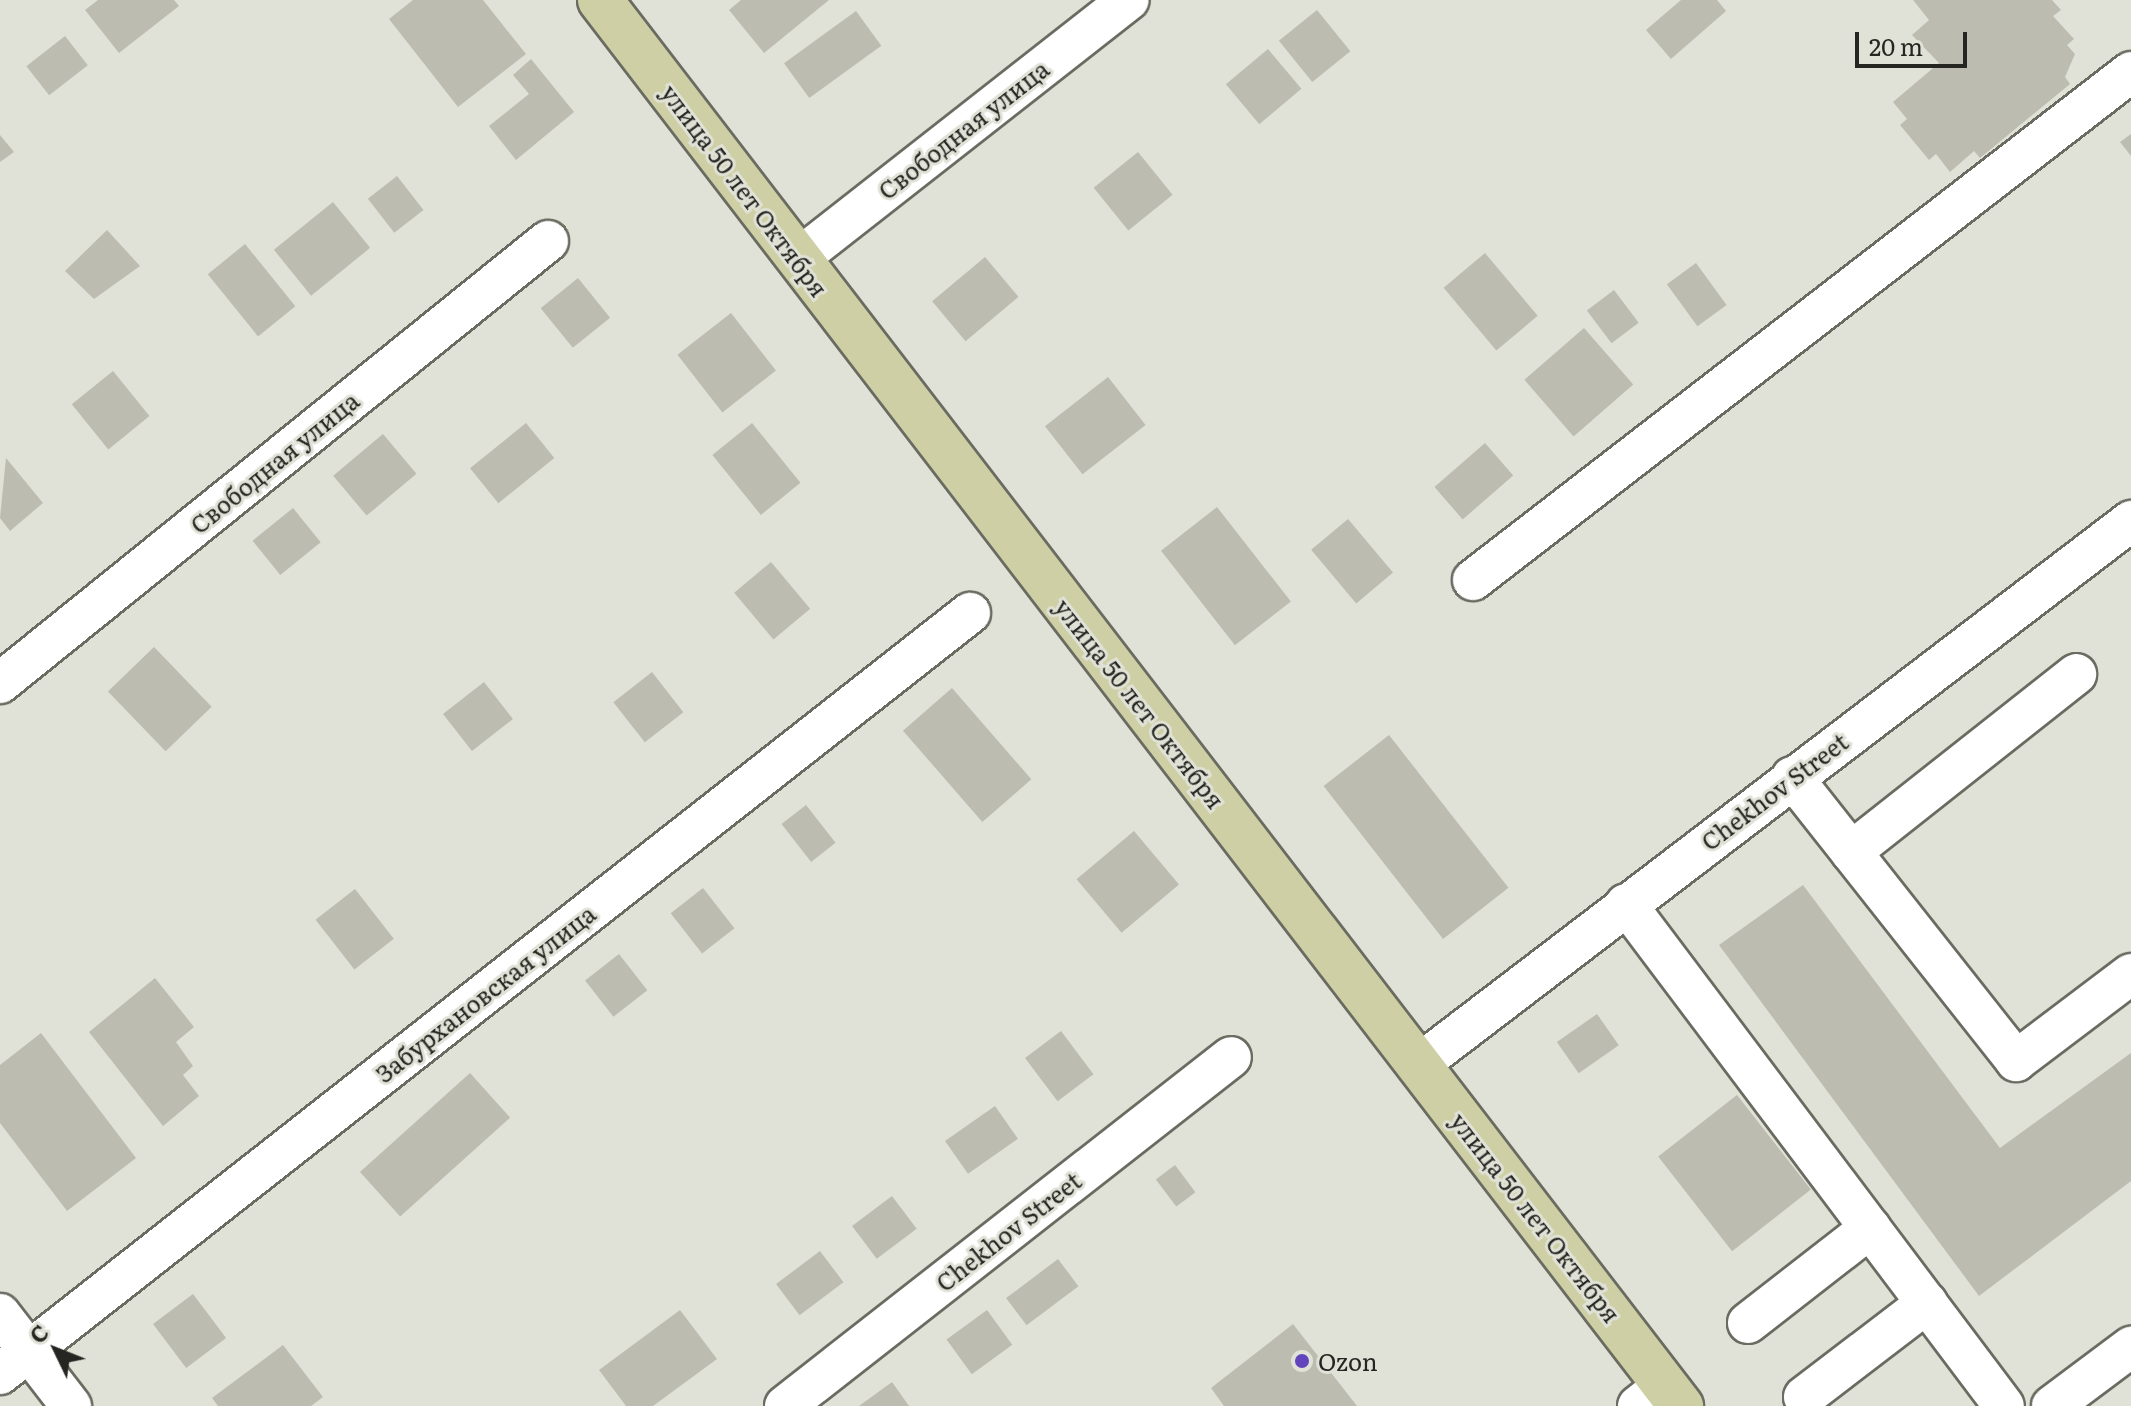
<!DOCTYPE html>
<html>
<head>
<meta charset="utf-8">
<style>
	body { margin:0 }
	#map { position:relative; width:2131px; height:1406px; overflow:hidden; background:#e1e2d7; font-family:Literata,serif }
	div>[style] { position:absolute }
	.building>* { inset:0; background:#bcbcb1; transform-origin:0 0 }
	.roads { filter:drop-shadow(2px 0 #6a6b61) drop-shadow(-2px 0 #6a6b61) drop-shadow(0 2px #6a6b61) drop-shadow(0 -2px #6a6b61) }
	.minor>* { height:40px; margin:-20px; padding:0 20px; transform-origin:20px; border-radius:20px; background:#fff }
	.major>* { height:44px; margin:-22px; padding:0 22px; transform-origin:22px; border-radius:22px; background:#cecfa4 }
	.dots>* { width:22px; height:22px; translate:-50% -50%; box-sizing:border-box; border:4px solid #e1e2d7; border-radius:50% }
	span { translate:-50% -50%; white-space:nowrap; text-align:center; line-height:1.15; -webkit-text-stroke:6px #e1e2d7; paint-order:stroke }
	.street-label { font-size:24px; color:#252521 }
	.poi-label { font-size:24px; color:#252521 }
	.left { translate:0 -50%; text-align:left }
	.north { position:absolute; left:16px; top:1310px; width:80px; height:80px; -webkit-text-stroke:6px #e1e2d7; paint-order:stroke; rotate:313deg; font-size:22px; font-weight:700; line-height:32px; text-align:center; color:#252521 }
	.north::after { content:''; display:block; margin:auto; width:28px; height:36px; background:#252521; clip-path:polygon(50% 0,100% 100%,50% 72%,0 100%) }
	.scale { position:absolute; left:1855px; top:32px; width:112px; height:36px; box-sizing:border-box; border:4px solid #252521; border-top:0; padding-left:10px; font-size:24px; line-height:28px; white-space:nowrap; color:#252521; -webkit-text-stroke:6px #e1e2d7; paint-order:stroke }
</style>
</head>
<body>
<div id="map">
	<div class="building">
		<div style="clip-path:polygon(98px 0,174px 0,179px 6px,119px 53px,85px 10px)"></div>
		<div style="clip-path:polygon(413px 0,483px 0,526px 54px,458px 107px,389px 19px)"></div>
		<div style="clip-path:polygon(741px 0,829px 0,764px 53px,729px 10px)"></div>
		<div style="clip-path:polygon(1681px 0,1717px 0,1726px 11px,1671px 59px,1646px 30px)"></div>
		<div style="clip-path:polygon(1913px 0,2052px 0,2061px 10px,2053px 16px,2074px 39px,2067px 45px,2075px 54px,2065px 77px,2070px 84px,1980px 158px,1974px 151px,1950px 172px,1936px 154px,1929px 160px,1900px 125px,1907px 119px,1893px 102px,1939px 63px,1912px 35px,1929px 20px)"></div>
		<div style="left:1317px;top:10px;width:53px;height:49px;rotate:51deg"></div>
		<div style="left:856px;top:11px;width:43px;height:89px;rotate:54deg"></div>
		<div style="left:65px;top:36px;width:37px;height:49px;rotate:52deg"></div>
		<div style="left:1268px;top:49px;width:52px;height:55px;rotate:50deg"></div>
		<div style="clip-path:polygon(531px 59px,574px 112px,516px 160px,489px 126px,529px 94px,513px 75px)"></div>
		<div style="clip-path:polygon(2131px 134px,2131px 156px,2120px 142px)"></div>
		<div style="clip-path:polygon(0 135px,14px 152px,0 162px)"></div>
		<div style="left:1138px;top:152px;width:55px;height:57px;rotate:51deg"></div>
		<div style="left:397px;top:176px;width:43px;height:37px;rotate:52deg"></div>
		<div style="left:333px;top:202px;width:59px;height:76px;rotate:51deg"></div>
		<div style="clip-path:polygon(107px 230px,140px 266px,94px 299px,65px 271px)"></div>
		<div style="left:245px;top:244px;width:80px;height:48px;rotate:51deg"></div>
		<div style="left:1485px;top:253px;width:82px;height:54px;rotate:50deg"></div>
		<div style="left:985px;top:257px;width:52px;height:69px;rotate:50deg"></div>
		<div style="left:1696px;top:263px;width:52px;height:36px;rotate:54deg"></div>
		<div style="left:578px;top:278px;width:51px;height:48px;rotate:51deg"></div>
		<div style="left:1614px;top:290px;width:41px;height:34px;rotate:53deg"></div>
		<div style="left:731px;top:313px;width:73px;height:68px;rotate:52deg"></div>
		<div style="left:1584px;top:328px;width:75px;height:79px;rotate:49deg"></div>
		<div style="left:113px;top:371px;width:58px;height:53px;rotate:51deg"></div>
		<div style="left:1108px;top:377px;width:61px;height:80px;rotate:52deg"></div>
		<div style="left:526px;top:423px;width:45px;height:72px;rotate:51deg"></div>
		<div style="left:752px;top:423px;width:77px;height:51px;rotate:51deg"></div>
		<div style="left:383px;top:434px;width:52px;height:65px;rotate:50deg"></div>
		<div style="left:1485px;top:443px;width:43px;height:67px;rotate:49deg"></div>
		<div style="clip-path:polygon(6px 458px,43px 503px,10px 531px,0 518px)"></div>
		<div style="left:1217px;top:507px;width:120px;height:71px;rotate:52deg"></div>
		<div style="left:293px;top:508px;width:44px;height:52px;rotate:51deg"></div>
		<div style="left:1348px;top:519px;width:70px;height:48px;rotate:50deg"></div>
		<div style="left:771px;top:562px;width:61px;height:48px;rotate:50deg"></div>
		<div style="left:154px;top:647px;width:83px;height:64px;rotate:46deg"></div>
		<div style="left:652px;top:672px;width:51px;height:49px;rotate:52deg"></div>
		<div style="left:484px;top:682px;width:47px;height:52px;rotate:52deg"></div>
		<div style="left:952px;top:688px;width:121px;height:65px;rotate:49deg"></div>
		<div style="left:1389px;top:735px;width:194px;height:83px;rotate:52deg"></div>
		<div style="left:806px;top:805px;width:48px;height:31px;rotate:52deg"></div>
		<div style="left:1134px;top:831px;width:70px;height:75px;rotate:50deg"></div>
		<div style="clip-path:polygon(1803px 885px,2000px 1148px,2131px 1053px,2131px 1181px,1979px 1296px,1719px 945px)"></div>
		<div style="left:703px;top:888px;width:51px;height:41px;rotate:52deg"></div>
		<div style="left:355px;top:889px;width:63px;height:50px;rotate:52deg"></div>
		<div style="left:619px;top:954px;width:46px;height:43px;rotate:52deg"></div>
		<div style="clip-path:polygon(155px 978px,194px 1027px,176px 1042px,193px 1066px,183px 1075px,199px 1096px,163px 1126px,89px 1032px)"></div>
		<div style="left:1597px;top:1014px;width:38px;height:49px;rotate:55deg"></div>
		<div style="left:1061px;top:1031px;width:54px;height:45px;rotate:53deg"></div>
		<div style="clip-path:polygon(41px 1033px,136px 1158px,67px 1211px,0 1123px,0 1065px)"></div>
		<div style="left:470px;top:1073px;width:60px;height:148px;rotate:48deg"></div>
		<div style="left:1737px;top:1095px;width:120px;height:100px;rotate:52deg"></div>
		<div style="left:995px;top:1106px;width:40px;height:61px;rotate:55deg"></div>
		<div style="left:1175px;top:1165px;width:34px;height:24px;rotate:53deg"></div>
		<div style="left:892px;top:1196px;width:41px;height:50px;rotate:53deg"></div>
		<div style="left:820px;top:1251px;width:39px;height:55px;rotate:53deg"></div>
		<div style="left:1058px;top:1259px;width:34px;height:65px;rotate:53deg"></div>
		<div style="left:193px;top:1294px;width:55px;height:50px;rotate:53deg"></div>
		<div style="clip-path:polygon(680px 1310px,717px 1359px,653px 1406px,626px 1406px,599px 1370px)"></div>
		<div style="left:987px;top:1310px;width:43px;height:50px;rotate:54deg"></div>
		<div style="clip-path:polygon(1293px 1324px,1357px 1406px,1224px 1406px,1211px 1388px)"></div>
		<div style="clip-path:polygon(283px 1345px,323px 1397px,311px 1406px,218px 1406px,212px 1398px)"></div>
		<div style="clip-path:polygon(892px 1382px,909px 1406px,859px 1406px)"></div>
	</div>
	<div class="roads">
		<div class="minor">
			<div style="left:798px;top:259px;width:420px;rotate:-38.1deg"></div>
			<div style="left:1473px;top:580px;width:831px;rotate:-37.67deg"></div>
			<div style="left:0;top:683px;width:704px;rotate:-38.89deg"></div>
			<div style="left:1792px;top:777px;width:362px;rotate:51.7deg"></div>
			<div style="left:2016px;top:1061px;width:144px;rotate:-37.1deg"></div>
			<div style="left:1851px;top:852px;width:287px;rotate:-38.3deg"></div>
			<div style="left:1626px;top:904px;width:628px;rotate:53.02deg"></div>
			<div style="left:1418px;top:1065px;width:897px;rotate:-37.34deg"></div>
			<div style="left:0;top:1314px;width:116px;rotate:52.3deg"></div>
			<div style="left:1748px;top:1323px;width:155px;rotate:-37.9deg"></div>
			<div style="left:0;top:1374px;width:1233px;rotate:-38.12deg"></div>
			<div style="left:1804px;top:1397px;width:155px;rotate:-37.4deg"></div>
			<div style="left:785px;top:1406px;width:566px;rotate:-38.04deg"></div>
			<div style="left:1638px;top:1406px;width:34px;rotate:-38deg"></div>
			<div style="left:2052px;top:1406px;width:99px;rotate:-36.8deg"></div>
		</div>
		<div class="major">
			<div style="left:600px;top:0;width:1774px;rotate:52.45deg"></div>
		</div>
	</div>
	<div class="dots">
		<div style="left:1302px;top:1361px;background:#6244bc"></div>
	</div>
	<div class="street-label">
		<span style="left:963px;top:129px;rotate:-38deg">Свободная улица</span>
		<span style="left:745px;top:190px;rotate:53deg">улица 50 лет Октября</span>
		<span style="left:274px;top:462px;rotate:-39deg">Свободная улица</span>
		<span style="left:1140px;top:703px;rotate:52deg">улица 50 лет Октября</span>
		<span style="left:1774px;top:791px;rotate:-37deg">Chekhov Street</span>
		<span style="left:485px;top:993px;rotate:-38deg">Забурхановская улица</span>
		<span style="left:1536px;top:1217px;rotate:52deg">улица 50 лет Октября</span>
		<span style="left:1008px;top:1231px;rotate:-38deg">Chekhov Street</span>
	</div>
	<div class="poi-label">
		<span class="left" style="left:1318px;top:1361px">Ozon</span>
	</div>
	<div class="north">С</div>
	<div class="scale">20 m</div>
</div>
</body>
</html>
